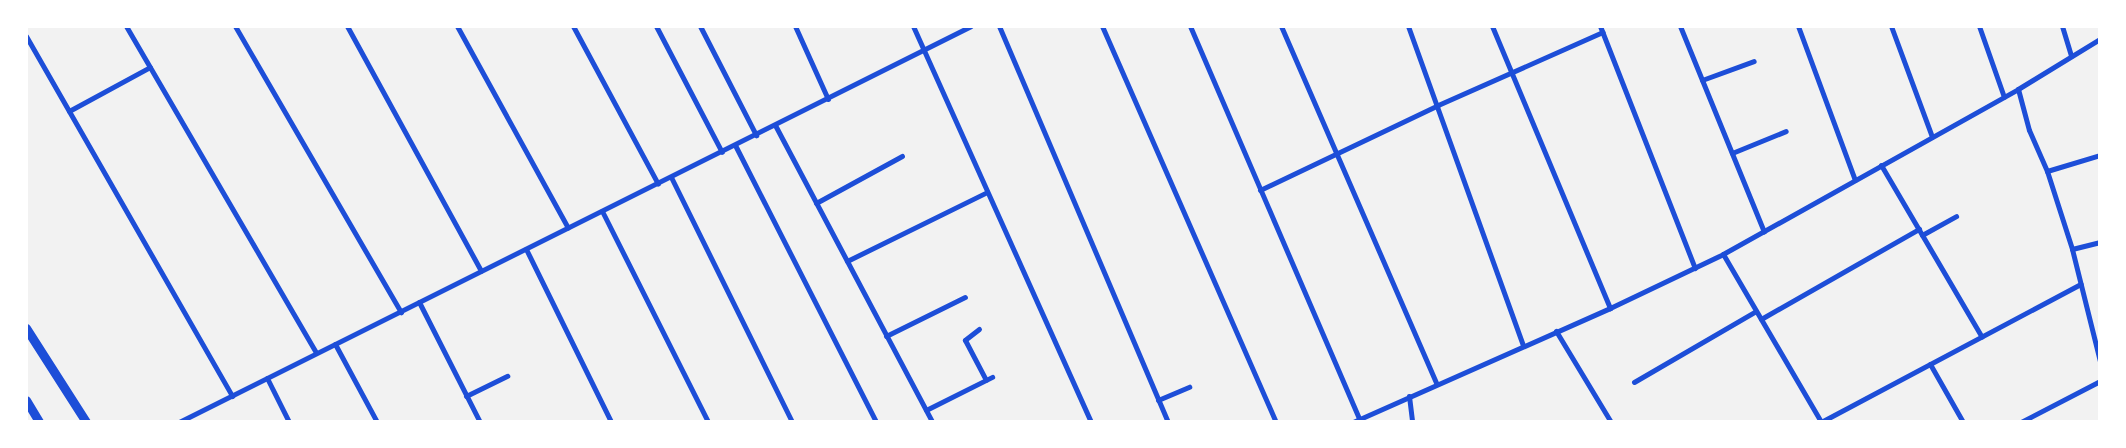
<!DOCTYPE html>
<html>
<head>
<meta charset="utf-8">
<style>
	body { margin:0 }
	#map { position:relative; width:2126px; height:448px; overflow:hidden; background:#f2f2f2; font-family:"Archivo Narrow",sans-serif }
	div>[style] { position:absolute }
	.minor>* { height:5px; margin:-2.5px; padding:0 2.5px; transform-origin:2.5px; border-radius:2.5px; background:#1d4ed8 }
	.tertiary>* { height:9px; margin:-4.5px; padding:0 4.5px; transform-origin:4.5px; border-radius:4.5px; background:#1d4ed8 }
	span { translate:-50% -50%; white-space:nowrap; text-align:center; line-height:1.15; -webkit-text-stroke:4px #fff; paint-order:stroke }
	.frame { position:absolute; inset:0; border:28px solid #fff; pointer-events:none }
</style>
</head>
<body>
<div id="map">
	<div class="minor">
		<div style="left:126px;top:26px;width:378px;rotate:59.8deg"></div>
		<div style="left:235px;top:26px;width:331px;rotate:59.9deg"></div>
		<div style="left:347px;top:26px;width:279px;rotate:61.3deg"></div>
		<div style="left:457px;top:26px;width:230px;rotate:61.2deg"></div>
		<div style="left:573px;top:26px;width:179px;rotate:61.7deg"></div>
		<div style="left:656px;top:26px;width:142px;rotate:62.4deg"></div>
		<div style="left:700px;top:26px;width:123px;rotate:62.8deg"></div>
		<div style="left:795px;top:26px;width:80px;rotate:65.7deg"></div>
		<div style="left:913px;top:26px;width:434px;rotate:65.8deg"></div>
		<div style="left:999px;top:26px;width:431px;rotate:66.9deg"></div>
		<div style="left:1102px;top:26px;width:433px;rotate:66.3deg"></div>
		<div style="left:1190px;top:26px;width:428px;rotate:66.7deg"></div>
		<div style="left:1281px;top:26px;width:389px;rotate:66.5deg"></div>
		<div style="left:1408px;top:26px;width:339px;rotate:70.2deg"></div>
		<div style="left:1492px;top:26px;width:306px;rotate:67.3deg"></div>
		<div style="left:1600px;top:26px;width:260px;rotate:68.6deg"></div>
		<div style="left:1680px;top:26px;width:222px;rotate:67.8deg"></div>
		<div style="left:1798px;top:26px;width:164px;rotate:69.7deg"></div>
		<div style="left:1891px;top:26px;width:118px;rotate:69.7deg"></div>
		<div style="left:1979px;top:26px;width:75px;rotate:70.6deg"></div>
		<div style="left:2062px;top:26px;width:31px;rotate:73deg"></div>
		<div style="left:26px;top:36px;width:415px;rotate:60.2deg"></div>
		<div style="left:1702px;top:80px;width:55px;rotate:-20.1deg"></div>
		<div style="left:2018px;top:89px;width:42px;rotate:75deg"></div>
		<div style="left:2029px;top:130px;width:45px;rotate:66.3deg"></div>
		<div style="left:2047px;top:171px;width:82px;rotate:72.2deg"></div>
		<div style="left:2072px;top:249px;width:115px;rotate:76deg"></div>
		<div style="left:69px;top:111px;width:92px;rotate:-28.5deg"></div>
		<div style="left:775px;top:125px;width:336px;rotate:62.1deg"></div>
		<div style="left:735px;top:145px;width:311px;rotate:63deg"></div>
		<div style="left:1732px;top:153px;width:58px;rotate:-22.2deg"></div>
		<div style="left:1881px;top:165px;width:199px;rotate:59.6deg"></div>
		<div style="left:2047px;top:171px;width:55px;rotate:-16.8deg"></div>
		<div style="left:671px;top:177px;width:273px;rotate:63.7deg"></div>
		<div style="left:1260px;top:190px;width:197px;rotate:-25.5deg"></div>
		<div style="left:1438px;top:105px;width:180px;rotate:-23.9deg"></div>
		<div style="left:816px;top:203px;width:98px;rotate:-28.7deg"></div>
		<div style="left:602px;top:211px;width:236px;rotate:63.3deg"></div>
		<div style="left:1922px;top:235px;width:39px;rotate:-29deg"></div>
		<div style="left:526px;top:249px;width:193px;rotate:63.8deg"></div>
		<div style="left:2072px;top:249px;width:29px;rotate:-14deg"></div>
		<div style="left:1723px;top:254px;width:194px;rotate:59.7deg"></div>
		<div style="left:847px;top:261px;width:156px;rotate:-26.2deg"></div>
		<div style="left:419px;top:302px;width:135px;rotate:63.1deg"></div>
		<div style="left:1761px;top:319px;width:182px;rotate:-29.7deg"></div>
		<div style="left:979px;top:329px;width:18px;rotate:142deg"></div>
		<div style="left:965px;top:340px;width:45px;rotate:62.3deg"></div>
		<div style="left:1556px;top:331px;width:106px;rotate:58.9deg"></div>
		<div style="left:886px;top:336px;width:88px;rotate:-26.3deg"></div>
		<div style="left:335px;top:344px;width:89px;rotate:61.7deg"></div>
		<div style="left:1930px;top:364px;width:67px;rotate:60.4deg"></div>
		<div style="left:267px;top:378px;width:49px;rotate:63.4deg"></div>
		<div style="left:1634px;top:382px;width:141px;rotate:-30.2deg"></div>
		<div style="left:466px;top:396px;width:46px;rotate:-26deg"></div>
		<div style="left:1409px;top:396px;width:26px;rotate:83deg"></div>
		<div style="left:1158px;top:400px;width:34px;rotate:-23deg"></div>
		<div style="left:926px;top:410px;width:74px;rotate:-26.6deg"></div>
		<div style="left:179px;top:422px;width:885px;rotate:-26.57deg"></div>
		<div style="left:1353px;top:422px;width:281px;rotate:-23.9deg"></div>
		<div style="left:1610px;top:308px;width:125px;rotate:-25.5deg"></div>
		<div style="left:1723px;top:254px;width:338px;rotate:-29.2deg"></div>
		<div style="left:2018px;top:89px;width:96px;rotate:-31.4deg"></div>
		<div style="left:1821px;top:422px;width:294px;rotate:-28deg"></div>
		<div style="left:2021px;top:422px;width:89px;rotate:-27.4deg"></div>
	</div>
	<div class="tertiary">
		<div style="left:26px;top:328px;width:112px;rotate:57.4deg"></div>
		<div style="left:26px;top:400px;width:26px;rotate:59deg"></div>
	</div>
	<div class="frame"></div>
</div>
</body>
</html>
